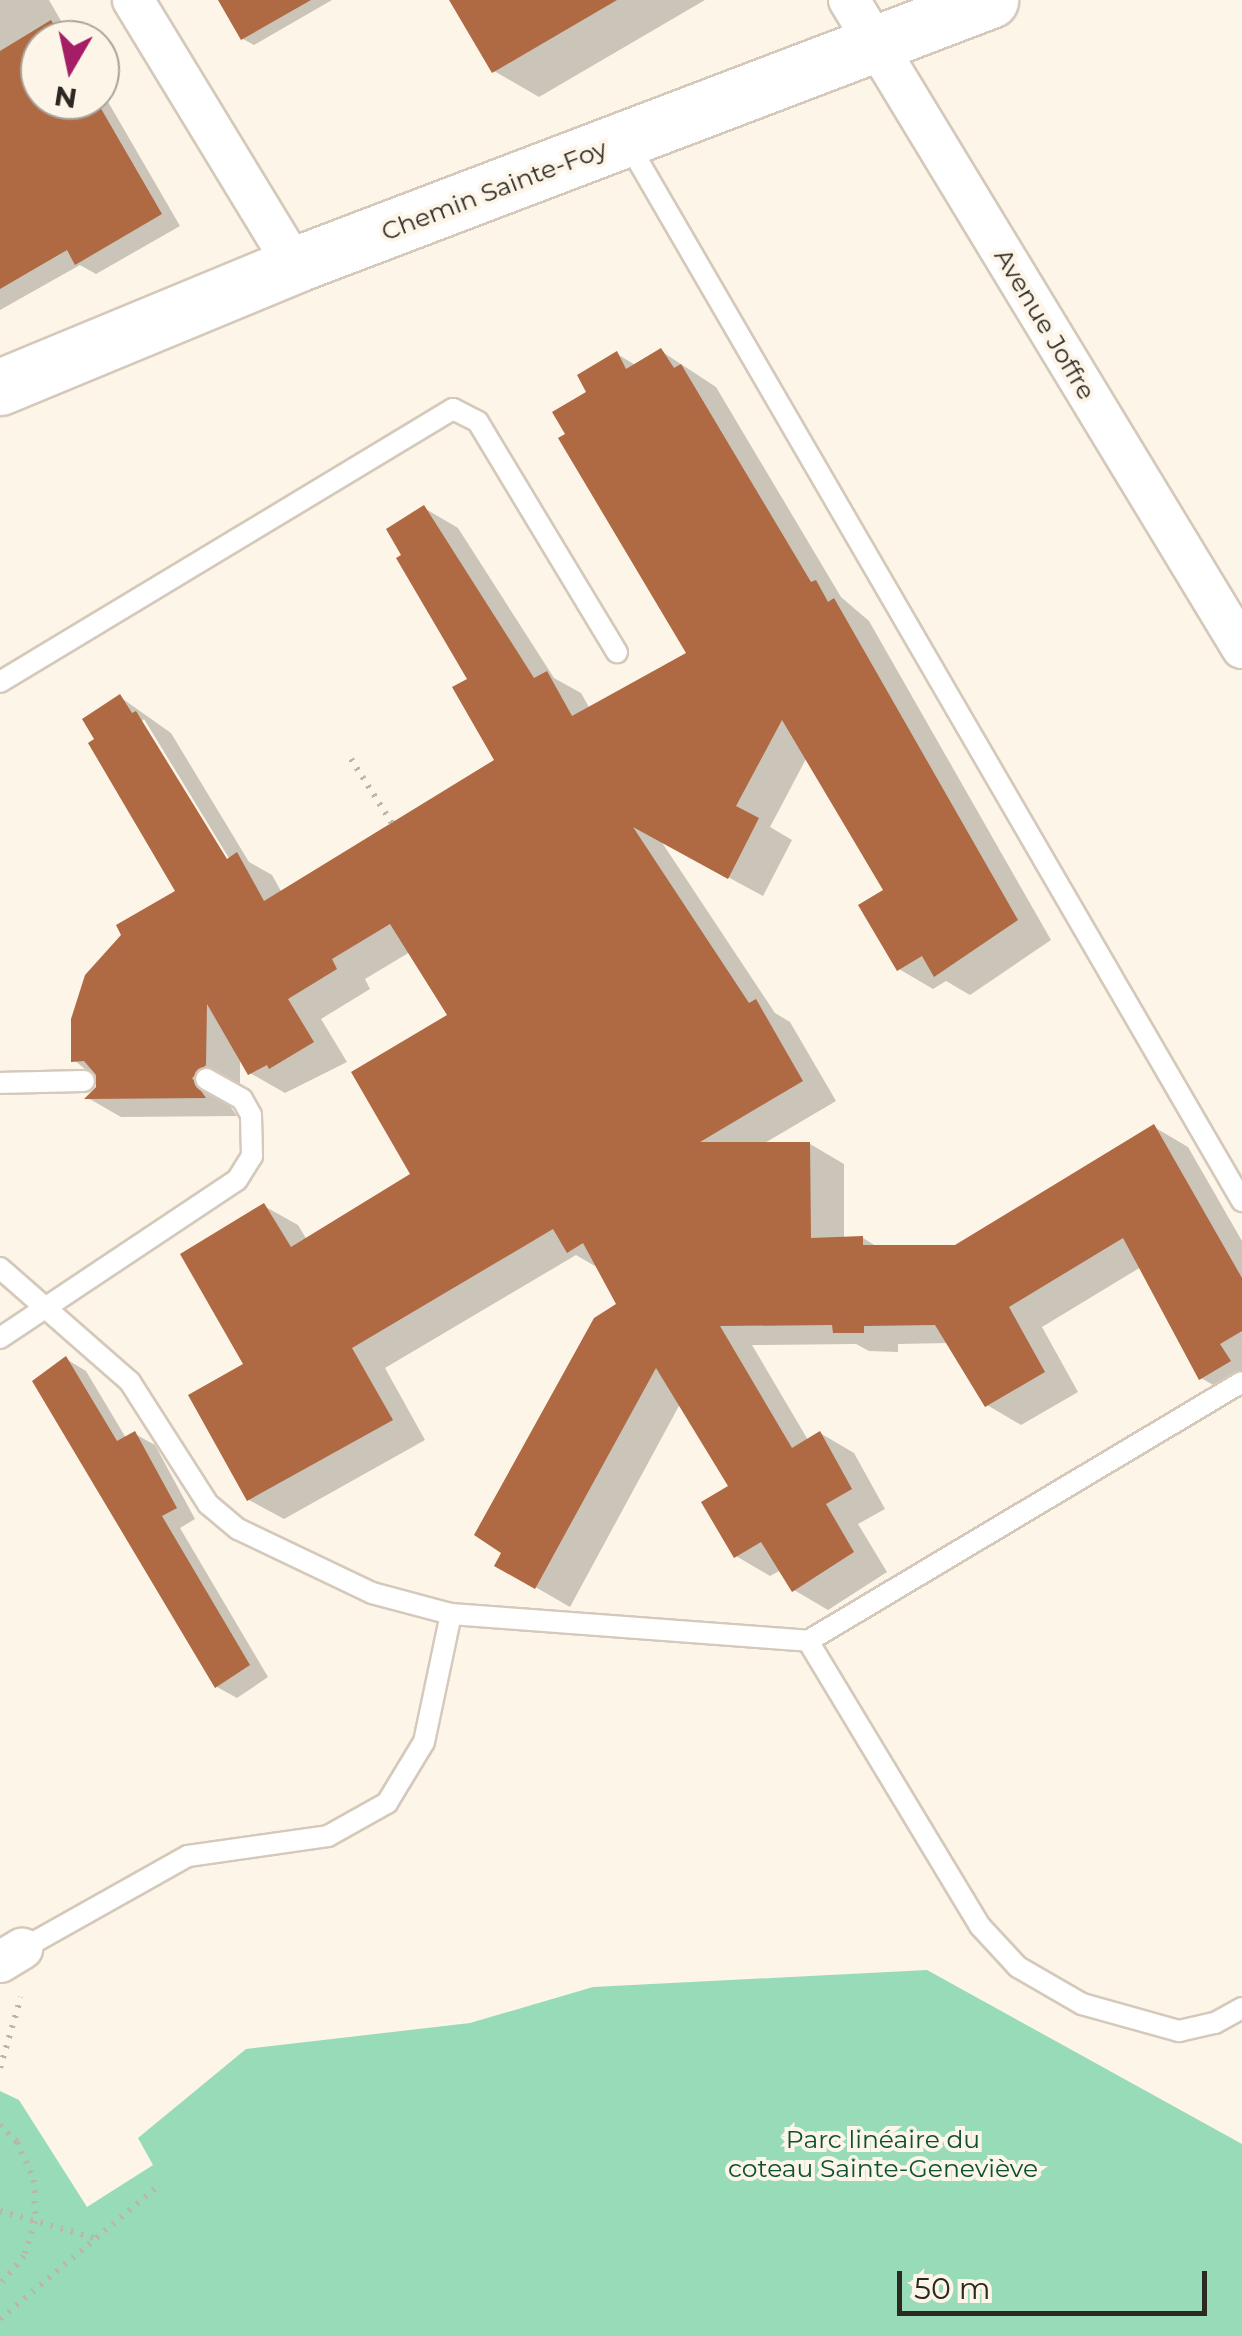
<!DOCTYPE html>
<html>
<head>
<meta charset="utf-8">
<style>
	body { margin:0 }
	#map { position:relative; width:1242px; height:2336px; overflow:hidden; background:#fdf5e8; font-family:Montserrat,sans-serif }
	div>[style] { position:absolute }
	.green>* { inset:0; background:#98dbb8 }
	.shadow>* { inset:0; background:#0003 }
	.building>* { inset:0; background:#af6943 }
	.path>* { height:6px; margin-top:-3px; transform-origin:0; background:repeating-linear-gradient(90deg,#bbb5aa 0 2.5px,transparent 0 10.5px) }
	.roads { filter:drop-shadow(2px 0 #d4c9ba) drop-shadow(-2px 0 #d4c9ba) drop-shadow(0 2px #d4c9ba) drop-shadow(0 -2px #d4c9ba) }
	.service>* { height:20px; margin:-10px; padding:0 10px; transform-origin:10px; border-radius:10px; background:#fff }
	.minor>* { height:40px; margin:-20px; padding:0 20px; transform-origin:20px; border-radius:20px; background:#fff }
	.secondary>* { height:55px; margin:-27.5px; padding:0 27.5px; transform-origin:27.5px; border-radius:27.5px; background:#fff }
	span { translate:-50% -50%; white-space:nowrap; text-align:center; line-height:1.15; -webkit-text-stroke:8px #fdf5e8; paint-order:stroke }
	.street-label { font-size:25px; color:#2c2923 }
	.park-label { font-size:25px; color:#0c5136 }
	.north { position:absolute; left:20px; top:20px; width:100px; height:100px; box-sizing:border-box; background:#fdf5e8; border:2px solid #a9a399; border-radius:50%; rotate:189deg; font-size:28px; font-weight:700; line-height:40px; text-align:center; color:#2c2923 }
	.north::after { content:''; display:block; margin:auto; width:35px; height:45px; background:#a51d66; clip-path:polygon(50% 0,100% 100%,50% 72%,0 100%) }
	.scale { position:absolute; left:897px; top:2271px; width:310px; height:45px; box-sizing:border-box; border:5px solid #2c2923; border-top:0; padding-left:12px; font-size:30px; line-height:35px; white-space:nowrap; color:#2c2923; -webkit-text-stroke:8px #fdf5e8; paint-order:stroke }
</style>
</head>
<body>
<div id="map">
	<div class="green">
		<div style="clip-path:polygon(927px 1970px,1242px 2144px,1242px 2336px,0 2336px,0 2091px,19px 2100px,87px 2207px,153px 2165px,138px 2138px,246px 2049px,470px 2023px,593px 1987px)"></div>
	</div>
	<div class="shadow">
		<div style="clip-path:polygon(0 0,49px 0,72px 40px,40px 40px,40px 100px,100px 100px,100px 88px,180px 226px,96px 274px,80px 265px,0 310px)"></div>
		<div style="clip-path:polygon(221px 0,332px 0,254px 45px,243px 39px)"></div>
		<div style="clip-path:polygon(451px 0,705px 0,539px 97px,494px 71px)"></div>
		<div style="clip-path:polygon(evenodd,661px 351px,716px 387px,841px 597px,869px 621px,1051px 940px,970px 995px,946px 981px,933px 989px,899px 969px,886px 891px,807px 757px,770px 827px,792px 840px,763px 896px,661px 841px,775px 1013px,790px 1022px,836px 1101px,763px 1144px,810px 1144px,844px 1164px,844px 1239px,863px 1238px,879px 1248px,956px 1247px,1154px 1127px,1188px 1147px,1242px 1241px,1242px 1394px,1236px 1398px,1201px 1378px,1141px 1267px,1042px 1327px,1078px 1392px,1021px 1425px,987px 1405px,949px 1343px,898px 1344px,898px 1352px,869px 1351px,856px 1344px,752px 1345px,808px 1440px,820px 1433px,854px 1453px,885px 1509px,858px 1524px,887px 1572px,828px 1610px,794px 1590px,781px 1570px,770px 1576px,736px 1556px,731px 1487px,680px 1404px,570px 1607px,497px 1565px,620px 1305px,600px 1269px,576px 1255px,385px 1368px,425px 1440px,284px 1519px,249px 1500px,246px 1364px,264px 1206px,298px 1225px,307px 1240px,414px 1174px,451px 1016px,410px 952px,365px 979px,370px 989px,321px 1019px,347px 1062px,285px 1093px,250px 1073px,240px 1056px,240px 1085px,225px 1099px,237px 1116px,121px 1117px,88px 1098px,101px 1082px,74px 1060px,178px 892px,120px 697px,171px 733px,249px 862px,272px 875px,282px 893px,498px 761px,424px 508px,458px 528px,554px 678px,581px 693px,590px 709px,689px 654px,568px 435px,617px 354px,637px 366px,661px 351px,144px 719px,235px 868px,231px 871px,141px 722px,144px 719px)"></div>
		<div style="clip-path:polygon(66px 1359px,86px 1371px,126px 1438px,135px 1434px,155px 1445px,195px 1519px,180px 1528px,268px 1677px,237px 1698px,217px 1687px)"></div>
	</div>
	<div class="building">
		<div style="clip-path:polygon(218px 0,311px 0,241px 40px)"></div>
		<div style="clip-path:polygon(449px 0,617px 0,492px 73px)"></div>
		<div style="clip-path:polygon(51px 20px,63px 40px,40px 40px,40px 100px,96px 100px,162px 214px,75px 265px,67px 250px,0 289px,0 51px)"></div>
		<div style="clip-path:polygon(661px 348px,674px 368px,681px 364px,811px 582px,816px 580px,828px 602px,834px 598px,1018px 920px,934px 977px,922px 956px,897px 971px,858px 905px,883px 890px,782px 720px,736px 806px,759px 818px,728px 879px,633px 827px,749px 1003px,756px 999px,803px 1081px,700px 1142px,810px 1142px,811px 1238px,863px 1236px,863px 1245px,955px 1245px,1154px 1124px,1242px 1278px,1242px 1331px,1220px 1344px,1231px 1361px,1199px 1380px,1123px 1238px,1009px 1307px,1045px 1372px,985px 1407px,935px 1325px,864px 1326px,864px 1333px,833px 1333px,832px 1325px,720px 1326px,792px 1448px,820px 1431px,852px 1489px,826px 1504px,854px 1552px,792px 1592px,761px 1542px,734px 1558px,701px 1502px,728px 1486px,656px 1368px,535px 1589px,494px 1566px,501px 1553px,474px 1535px,594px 1318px,616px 1304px,583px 1243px,567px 1253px,553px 1229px,352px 1348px,393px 1420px,247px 1501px,188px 1395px,243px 1364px,180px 1254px,264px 1203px,291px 1247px,410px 1174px,351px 1072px,447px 1015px,390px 924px,332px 959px,337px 969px,288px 999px,314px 1042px,269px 1069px,267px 1065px,248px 1075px,207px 1004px,206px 1065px,192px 1078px,206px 1098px,84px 1099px,96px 1087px,96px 1075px,84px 1061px,71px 1062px,71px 1019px,85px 975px,121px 935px,116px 925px,175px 891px,88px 743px,94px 739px,82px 719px,120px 694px,132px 713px,136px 711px,227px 859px,237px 852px,264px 901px,494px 760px,452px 687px,467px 679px,396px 558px,401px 555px,386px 529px,424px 505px,534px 678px,547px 671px,572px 716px,686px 653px,558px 438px,565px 434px,552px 412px,586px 392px,577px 375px,617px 351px,626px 369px)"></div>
		<div style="clip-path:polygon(66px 1356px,117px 1441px,135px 1431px,177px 1508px,162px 1516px,250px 1665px,215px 1688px,32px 1381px)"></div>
	</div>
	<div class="path">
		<div style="left:351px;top:759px;width:76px;rotate:57.4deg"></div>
		<div style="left:0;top:2068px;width:74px;rotate:-73.5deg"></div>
		<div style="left:0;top:2125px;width:24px;rotate:45deg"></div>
		<div style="left:17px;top:2142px;width:42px;rotate:65.9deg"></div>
		<div style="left:34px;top:2180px;width:41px;rotate:88.6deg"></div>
		<div style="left:35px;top:2221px;width:37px;rotate:107deg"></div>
		<div style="left:24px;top:2256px;width:38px;rotate:130deg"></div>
		<div style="left:0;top:2211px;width:98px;rotate:16deg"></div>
		<div style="left:0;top:2319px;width:208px;rotate:-40.1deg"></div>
	</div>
	<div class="roads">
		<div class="service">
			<div style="left:626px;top:140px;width:1227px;rotate:59.86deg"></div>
			<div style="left:0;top:682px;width:529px;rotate:-31.08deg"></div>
			<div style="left:453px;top:409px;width:28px;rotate:27deg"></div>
			<div style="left:478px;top:422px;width:269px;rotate:58.9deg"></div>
			<div style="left:0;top:1083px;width:84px;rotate:-1.4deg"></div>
			<div style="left:0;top:1268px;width:173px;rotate:41.2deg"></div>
			<div style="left:130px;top:1382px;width:145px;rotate:57.4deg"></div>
			<div style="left:208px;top:1504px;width:39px;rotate:40deg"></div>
			<div style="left:238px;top:1529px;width:148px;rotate:25.5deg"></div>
			<div style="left:372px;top:1593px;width:82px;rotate:14.9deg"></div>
			<div style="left:451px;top:1614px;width:358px;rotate:4.3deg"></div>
			<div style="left:808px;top:1641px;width:505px;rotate:-30.83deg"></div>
			<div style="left:0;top:1338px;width:285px;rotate:-33.7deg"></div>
			<div style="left:237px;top:1180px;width:28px;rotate:-58deg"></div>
			<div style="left:252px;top:1156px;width:41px;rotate:-91.4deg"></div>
			<div style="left:251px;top:1115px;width:18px;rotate:-119deg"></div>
			<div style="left:242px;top:1099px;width:41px;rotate:-150.9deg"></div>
			<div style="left:808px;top:1641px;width:333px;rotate:58.9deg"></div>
			<div style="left:980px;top:1926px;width:56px;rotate:47.2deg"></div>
			<div style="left:1018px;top:1967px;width:74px;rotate:30deg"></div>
			<div style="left:1082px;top:2004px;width:101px;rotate:15.6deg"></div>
			<div style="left:1179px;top:2031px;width:37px;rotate:-13deg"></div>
			<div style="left:1215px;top:2023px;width:31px;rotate:-29deg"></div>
			<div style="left:22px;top:1949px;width:190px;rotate:-29.3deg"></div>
			<div style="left:188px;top:1856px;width:141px;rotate:-8.1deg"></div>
			<div style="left:328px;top:1836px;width:68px;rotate:-29.2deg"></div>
			<div style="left:387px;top:1803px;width:71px;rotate:-58.8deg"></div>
			<div style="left:424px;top:1742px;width:131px;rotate:-78.1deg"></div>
		</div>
		<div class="minor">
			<div style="left:133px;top:0;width:310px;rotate:58.7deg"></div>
			<div style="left:849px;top:0;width:758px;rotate:58.76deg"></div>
			<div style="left:0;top:1962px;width:26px;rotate:-31deg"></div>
		</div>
		<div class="secondary">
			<div style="left:0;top:387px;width:318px;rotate:-22.5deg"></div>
			<div style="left:294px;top:265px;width:745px;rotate:-20.84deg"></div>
		</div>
	</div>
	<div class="street-label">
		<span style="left:494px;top:190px;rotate:-21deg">Chemin Sainte-Foy</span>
		<span style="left:1045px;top:324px;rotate:59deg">Avenue Joffre</span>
	</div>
	<div class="park-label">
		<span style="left:883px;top:2154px">Parc linéaire du<br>coteau Sainte-Geneviève</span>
	</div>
	<div class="north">N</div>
	<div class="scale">50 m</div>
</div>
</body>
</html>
